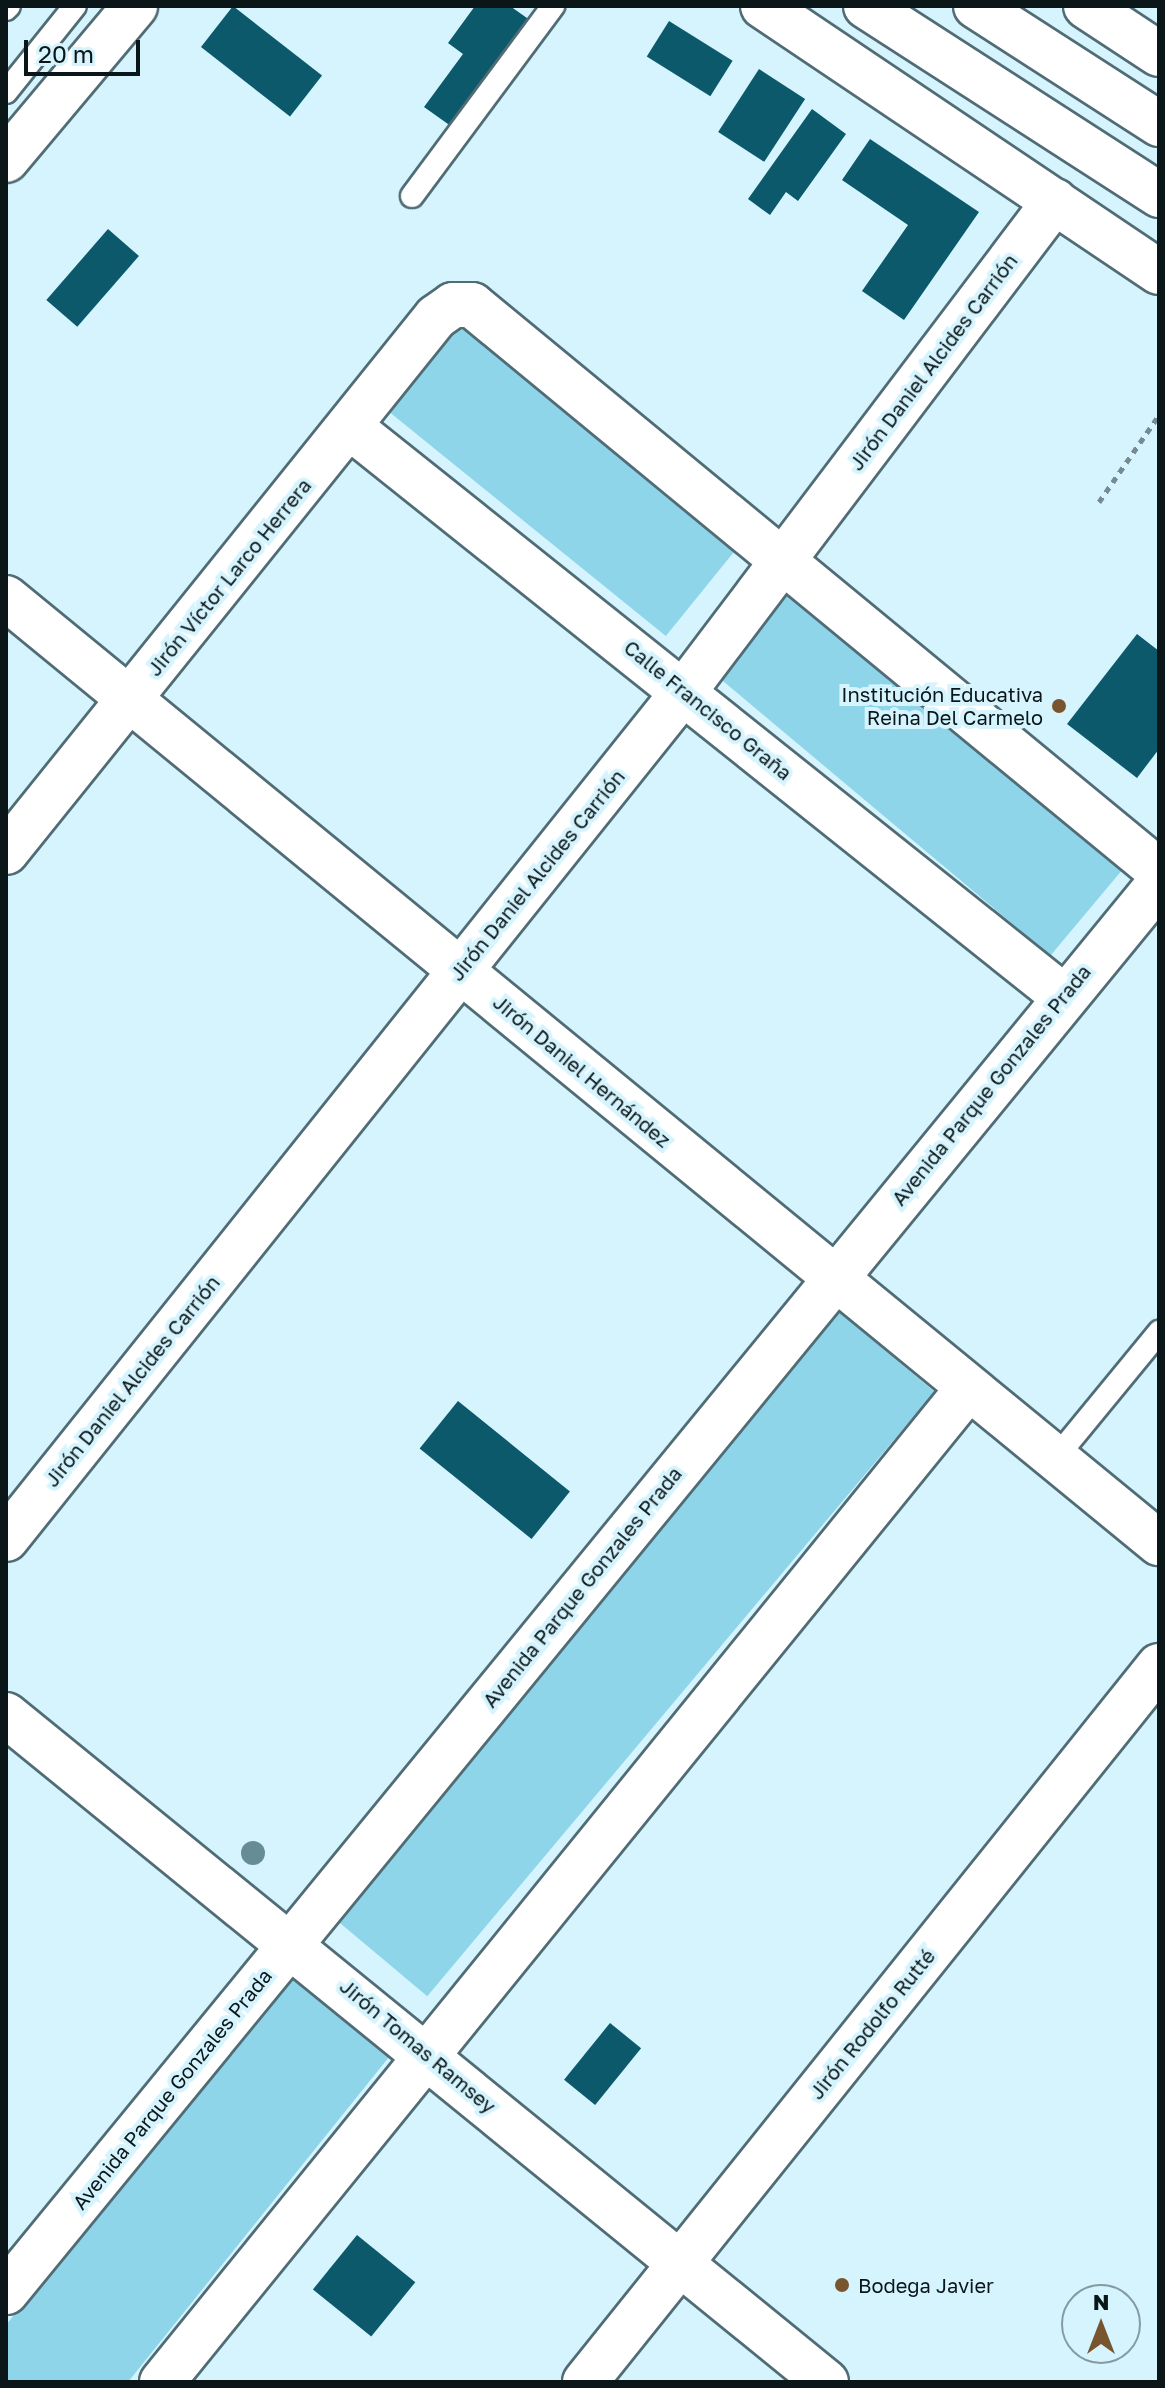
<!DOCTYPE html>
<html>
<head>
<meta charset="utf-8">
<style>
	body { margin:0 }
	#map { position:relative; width:1165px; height:2388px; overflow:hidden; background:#d5f4fe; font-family:"Golos Text",sans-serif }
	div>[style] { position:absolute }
	.green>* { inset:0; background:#8ed5ea; transform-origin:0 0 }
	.building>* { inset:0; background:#0b596b; transform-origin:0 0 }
	.path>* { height:5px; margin-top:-2.5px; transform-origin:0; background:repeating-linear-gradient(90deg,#758b91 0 6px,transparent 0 12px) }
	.roads { filter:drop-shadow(2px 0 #516c75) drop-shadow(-2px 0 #516c75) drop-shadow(0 2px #516c75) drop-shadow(0 -2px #516c75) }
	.lane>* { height:22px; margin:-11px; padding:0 11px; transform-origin:11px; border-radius:11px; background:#fff }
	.street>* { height:44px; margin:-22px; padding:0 22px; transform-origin:22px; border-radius:22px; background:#fff }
	.primary>* { height:44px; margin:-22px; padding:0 22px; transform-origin:22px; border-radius:22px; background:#fff }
	.trees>* { width:24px; height:24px; margin:-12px; border-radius:50%; background:#668c96 }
	.dots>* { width:22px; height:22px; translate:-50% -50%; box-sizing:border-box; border:4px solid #d5f4fe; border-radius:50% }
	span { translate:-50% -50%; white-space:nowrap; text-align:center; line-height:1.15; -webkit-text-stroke:8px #d5f4fe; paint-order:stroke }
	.street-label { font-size:20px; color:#0b1619 }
	.poi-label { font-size:20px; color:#0b1619 }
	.right { translate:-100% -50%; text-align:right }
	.left { translate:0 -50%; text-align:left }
	.frame { position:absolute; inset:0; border:8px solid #0b1619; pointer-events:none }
	.north { position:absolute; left:1061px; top:2284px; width:80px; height:80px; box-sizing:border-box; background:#d5f4fe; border:2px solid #849ba2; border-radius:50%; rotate:0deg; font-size:22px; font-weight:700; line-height:32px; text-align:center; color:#0b1619 }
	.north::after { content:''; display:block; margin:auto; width:28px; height:36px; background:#78552e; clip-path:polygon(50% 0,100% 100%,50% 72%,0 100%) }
	.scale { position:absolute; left:24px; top:40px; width:116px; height:36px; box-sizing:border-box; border:4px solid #0b1619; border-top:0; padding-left:10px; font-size:24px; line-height:28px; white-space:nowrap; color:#0b1619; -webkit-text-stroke:6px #d5f4fe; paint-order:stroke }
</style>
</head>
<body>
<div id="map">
	<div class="green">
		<div style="left:463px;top:316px;width:359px;height:121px;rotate:39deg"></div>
		<div style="left:791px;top:588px;width:435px;height:115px;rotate:40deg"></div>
		<div style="left:831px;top:1305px;width:135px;height:789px;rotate:40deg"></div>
		<div style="clip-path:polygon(292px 1972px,389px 2057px,128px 2382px,6px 2382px,6px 2325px)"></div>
	</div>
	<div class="building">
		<div style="left:233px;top:6px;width:113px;height:52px;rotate:38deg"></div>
		<div style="clip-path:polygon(475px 6px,510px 6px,534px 23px,455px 129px,424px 107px,463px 54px,448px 43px)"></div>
		<div style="left:669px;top:21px;width:75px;height:42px;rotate:32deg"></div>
		<div style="left:759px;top:69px;width:55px;height:75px;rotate:33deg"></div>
		<div style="clip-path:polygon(812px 109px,846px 134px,798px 201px,786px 192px,770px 215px,748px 199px)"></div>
		<div style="clip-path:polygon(870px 139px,979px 212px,904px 320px,862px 291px,908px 225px,842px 180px)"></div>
		<div style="left:108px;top:229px;width:41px;height:94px;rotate:41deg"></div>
		<div style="clip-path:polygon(1137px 634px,1159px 651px,1159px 749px,1137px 778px,1067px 724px)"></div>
		<div style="left:458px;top:1401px;width:144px;height:61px;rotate:39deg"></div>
		<div style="left:610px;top:2023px;width:40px;height:73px;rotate:39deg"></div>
		<div style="left:357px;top:2235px;width:75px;height:70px;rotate:39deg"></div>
	</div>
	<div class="path">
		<div style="left:1099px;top:502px;width:106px;rotate:-55.4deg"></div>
	</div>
	<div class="roads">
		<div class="lane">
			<div style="left:6px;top:9px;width:4px;rotate:-45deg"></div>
			<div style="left:6px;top:92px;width:110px;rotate:-51.3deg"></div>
			<div style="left:412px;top:196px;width:237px;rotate:-53.4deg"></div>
			<div style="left:1054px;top:1460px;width:166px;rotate:-50.6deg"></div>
		</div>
		<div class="street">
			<div style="left:350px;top:427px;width:912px;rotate:38.59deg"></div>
			<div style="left:6px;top:598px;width:1491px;rotate:39.34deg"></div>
			<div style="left:6px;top:852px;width:686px;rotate:-51.21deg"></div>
			<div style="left:436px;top:317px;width:21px;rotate:-35deg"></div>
			<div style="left:453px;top:305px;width:19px"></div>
			<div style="left:472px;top:305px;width:890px;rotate:39.48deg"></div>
			<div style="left:6px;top:1539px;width:1087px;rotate:-51.35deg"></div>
			<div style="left:685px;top:690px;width:613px;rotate:-52.89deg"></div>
			<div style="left:6px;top:1715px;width:1057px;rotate:39.13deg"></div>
			<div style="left:6px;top:2292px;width:1820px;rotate:-50.69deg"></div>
			<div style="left:162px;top:2382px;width:1276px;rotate:-50.95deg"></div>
			<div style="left:585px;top:2382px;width:918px;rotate:-51.28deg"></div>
		</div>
		<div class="primary">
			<div style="left:763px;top:6px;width:477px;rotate:33.9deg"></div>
			<div style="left:866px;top:6px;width:349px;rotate:32.8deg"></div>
			<div style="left:976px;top:6px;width:218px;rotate:32.8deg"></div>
			<div style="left:1086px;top:6px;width:87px;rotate:33.3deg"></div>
			<div style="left:6px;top:160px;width:201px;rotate:-50deg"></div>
		</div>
	</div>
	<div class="trees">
		<div style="left:253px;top:1853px"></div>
	</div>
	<div class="dots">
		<div style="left:1059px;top:706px;background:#78552e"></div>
		<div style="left:842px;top:2285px;background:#78552e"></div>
	</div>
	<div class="street-label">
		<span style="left:933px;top:362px;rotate:-53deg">Jirón Daniel Alcides Carrión</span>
		<span style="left:229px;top:577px;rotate:-51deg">Jirón Víctor Larco Herrera</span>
		<span style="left:708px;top:710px;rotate:39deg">Calle Francisco Graña</span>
		<span style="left:537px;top:875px;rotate:-51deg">Jirón Daniel Alcides Carrión</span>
		<span style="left:582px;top:1071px;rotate:40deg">Jirón Daniel Hernández</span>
		<span style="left:991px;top:1085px;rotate:-51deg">Avenida Parque Gonzales Prada</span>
		<span style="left:132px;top:1381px;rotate:-51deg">Jirón Daniel Alcides Carrión</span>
		<span style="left:582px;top:1587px;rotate:-51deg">Avenida Parque Gonzales Prada</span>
		<span style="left:872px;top:2024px;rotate:-51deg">Jirón Rodolfo Rutté</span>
		<span style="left:418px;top:2046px;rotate:40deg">Jirón Tomas Ramsey</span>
		<span style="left:172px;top:2089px;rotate:-51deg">Avenida Parque Gonzales Prada</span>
	</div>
	<div class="poi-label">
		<span class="right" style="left:1043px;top:706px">Institución Educativa<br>Reina Del Carmelo</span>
		<span class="left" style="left:858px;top:2285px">Bodega Javier</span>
	</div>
	<div class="frame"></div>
	<div class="north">N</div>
	<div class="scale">20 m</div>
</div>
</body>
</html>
